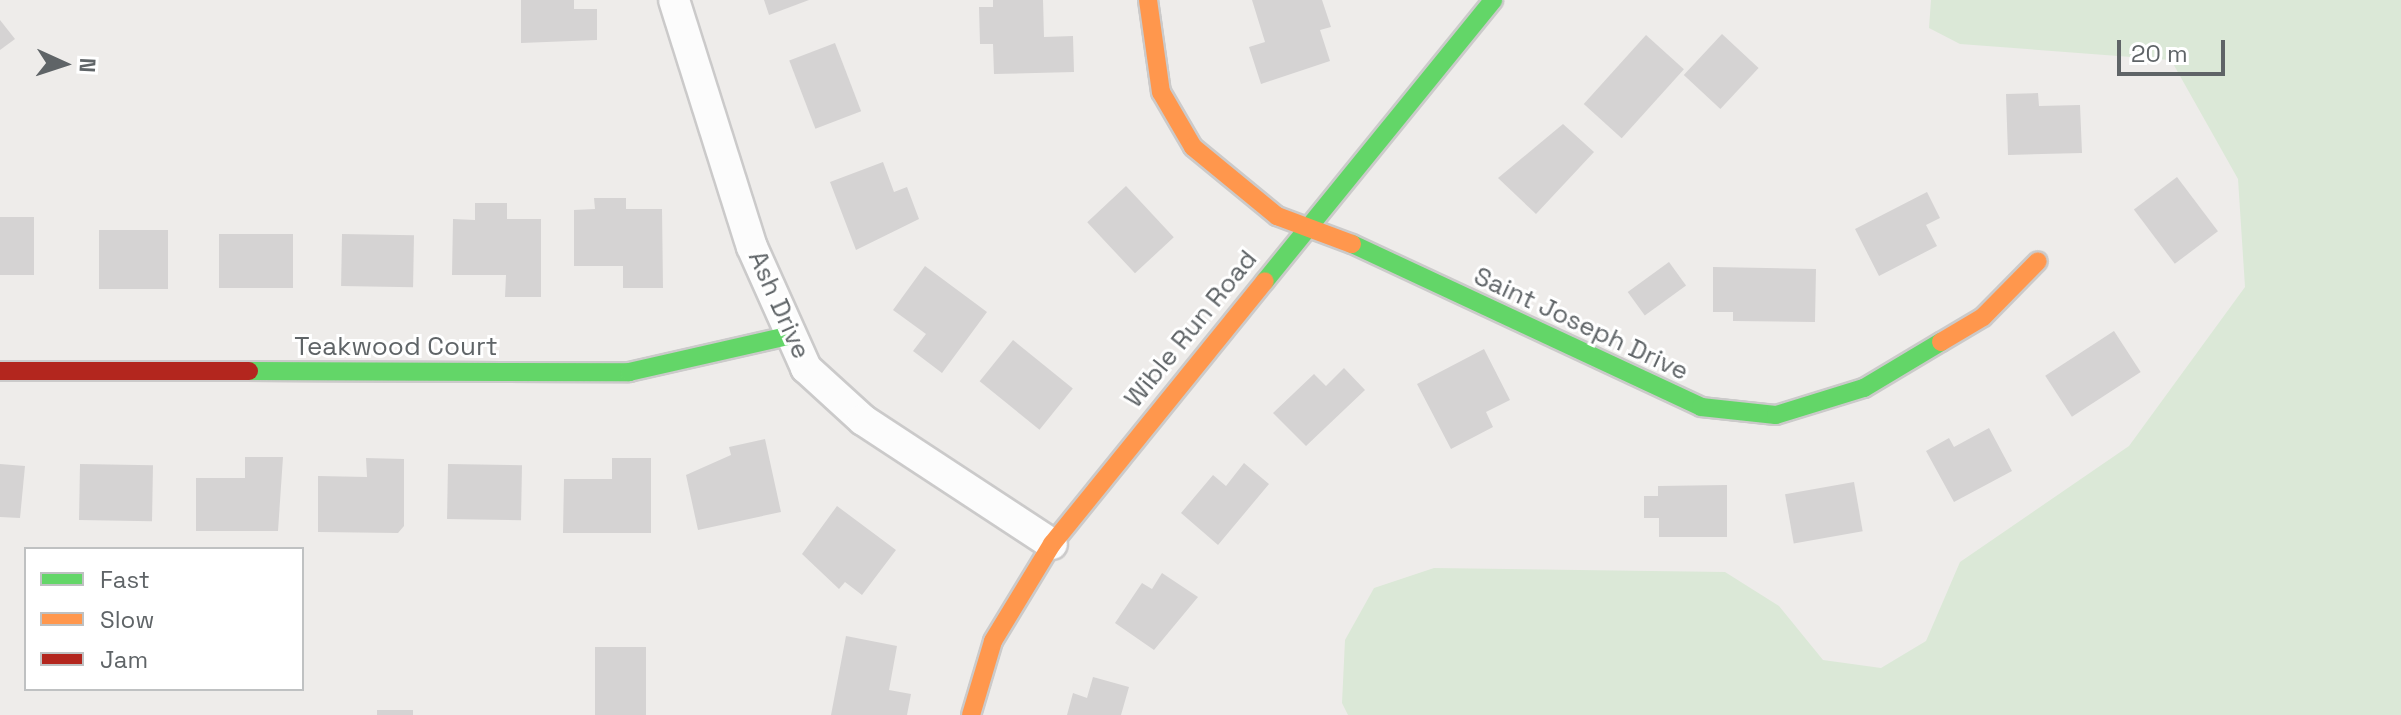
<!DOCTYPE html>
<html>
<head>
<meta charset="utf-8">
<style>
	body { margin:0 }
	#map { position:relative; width:2401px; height:715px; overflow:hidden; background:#eeecea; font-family:"Space Grotesk",sans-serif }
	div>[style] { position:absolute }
	.green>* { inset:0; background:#dbe8d7 }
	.building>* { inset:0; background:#d5d3d3; transform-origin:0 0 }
	.roads { filter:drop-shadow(2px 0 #cbcaca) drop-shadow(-2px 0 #cbcaca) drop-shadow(0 2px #cbcaca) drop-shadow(0 -2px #cbcaca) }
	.street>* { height:30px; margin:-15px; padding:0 15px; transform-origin:15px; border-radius:15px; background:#fcfcfc }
	.fast>* { height:18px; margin:-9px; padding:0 9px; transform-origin:9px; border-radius:9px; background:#63d668 }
	.slow>* { height:18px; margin:-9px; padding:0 9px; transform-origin:9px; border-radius:9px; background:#ff974d }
	.jam>* { height:18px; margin:-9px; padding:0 9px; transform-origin:9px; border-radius:9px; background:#b3261e }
	span { translate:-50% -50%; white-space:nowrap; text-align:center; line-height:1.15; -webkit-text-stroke:6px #fff; paint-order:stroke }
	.street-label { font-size:26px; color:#5f6467 }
	.legend { position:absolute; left:24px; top:547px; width:280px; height:144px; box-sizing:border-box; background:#fff; border:2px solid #bfc1c2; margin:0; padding:10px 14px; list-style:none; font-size:24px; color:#5f6467 }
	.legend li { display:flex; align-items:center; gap:16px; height:40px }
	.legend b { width:40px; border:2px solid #bfc1c2 }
	.north { position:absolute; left:24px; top:24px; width:80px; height:80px; -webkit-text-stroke:6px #fff; paint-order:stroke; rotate:93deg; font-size:22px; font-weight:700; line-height:32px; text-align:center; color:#5f6467 }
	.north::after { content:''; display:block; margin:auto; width:28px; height:36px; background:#5f6467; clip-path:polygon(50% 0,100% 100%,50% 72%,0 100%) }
	.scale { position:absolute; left:2117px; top:40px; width:108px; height:36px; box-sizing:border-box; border:4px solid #5f6467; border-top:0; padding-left:10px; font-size:24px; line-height:28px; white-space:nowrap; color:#5f6467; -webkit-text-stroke:6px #fff; paint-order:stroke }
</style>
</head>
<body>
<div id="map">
	<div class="green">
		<div style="clip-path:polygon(1931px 0,2401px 0,2401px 715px,1348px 715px,1342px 703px,1345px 640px,1374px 588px,1434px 568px,1725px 572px,1779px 606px,1823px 660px,1881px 668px,1926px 641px,1960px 562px,2129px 446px,2245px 287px,2238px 179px,2171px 60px,1960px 44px,1929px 28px)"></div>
	</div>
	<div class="building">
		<div style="clip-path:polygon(521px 0,574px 0,574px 9px,597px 9px,597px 40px,521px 43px)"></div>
		<div style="clip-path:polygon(764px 0,809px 0,769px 15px)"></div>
		<div style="clip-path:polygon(993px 0,1043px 0,1044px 37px,1073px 36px,1074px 72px,994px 74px,993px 44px,980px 44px,979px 7px,993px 7px)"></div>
		<div style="clip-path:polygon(1252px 0,1322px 0,1331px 27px,1320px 30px,1330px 61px,1261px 84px,1249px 47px,1265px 42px)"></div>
		<div style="clip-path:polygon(0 20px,15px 39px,0 50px)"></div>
		<div style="left:1722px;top:34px;width:50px;height:56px;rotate:43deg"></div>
		<div style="left:1646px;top:35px;width:51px;height:93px;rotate:42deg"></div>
		<div style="left:835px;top:43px;width:73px;height:49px;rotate:69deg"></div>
		<div style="clip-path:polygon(2038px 93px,2039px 106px,2080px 105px,2082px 153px,2008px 155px,2006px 94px)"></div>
		<div style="clip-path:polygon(1563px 124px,1594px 152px,1536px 214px,1498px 178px)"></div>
		<div style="clip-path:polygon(883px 162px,894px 192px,907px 187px,919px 219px,856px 250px,830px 182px)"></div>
		<div style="left:2177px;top:177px;width:68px;height:54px;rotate:53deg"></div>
		<div style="left:1126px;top:186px;width:70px;height:53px;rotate:47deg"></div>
		<div style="clip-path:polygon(1927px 192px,1940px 218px,1926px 225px,1937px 246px,1879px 276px,1855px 229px)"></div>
		<div style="clip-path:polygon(594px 198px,626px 198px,626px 209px,662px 209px,663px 288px,623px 288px,623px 266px,574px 266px,574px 210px,595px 209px)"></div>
		<div style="clip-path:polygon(475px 203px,507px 203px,507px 219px,541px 219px,541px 297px,505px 297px,506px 275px,452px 275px,453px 219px,475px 220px)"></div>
		<div style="left:0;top:217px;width:34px;height:58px"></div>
		<div style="left:99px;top:230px;width:69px;height:59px"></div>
		<div style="left:293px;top:234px;width:54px;height:74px;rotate:90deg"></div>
		<div style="left:342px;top:234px;width:72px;height:52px;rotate:1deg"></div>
		<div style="left:1669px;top:262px;width:29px;height:51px;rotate:54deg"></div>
		<div style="clip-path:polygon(925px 266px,987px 312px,942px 373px,913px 351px,926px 334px,893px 310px)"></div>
		<div style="clip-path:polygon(1713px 267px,1816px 269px,1815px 322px,1733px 321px,1733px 312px,1713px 312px)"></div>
		<div style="left:2114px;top:331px;width:49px;height:82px;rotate:57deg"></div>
		<div style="left:1013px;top:340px;width:77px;height:53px;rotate:39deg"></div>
		<div style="clip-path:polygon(1484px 349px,1510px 400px,1486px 412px,1493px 427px,1451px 449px,1417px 384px)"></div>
		<div style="clip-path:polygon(1344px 368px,1365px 390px,1306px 446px,1273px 413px,1314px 374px,1326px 386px)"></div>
		<div style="clip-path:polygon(1989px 428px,2012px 471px,1954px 502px,1926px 451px,1949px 438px,1954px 447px)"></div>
		<div style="clip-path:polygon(765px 439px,781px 512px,698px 530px,686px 475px,731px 455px,729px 447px)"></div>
		<div style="clip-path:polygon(245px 457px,283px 457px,278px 531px,196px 531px,196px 478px,245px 478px)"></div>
		<div style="clip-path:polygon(366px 458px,404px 459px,404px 526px,398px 533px,318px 532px,318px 476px,367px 477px)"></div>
		<div style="clip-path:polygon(612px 458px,651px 458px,651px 533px,563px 533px,564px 479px,612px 479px)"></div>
		<div style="clip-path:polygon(1244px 463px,1269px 484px,1218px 545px,1181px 513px,1213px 475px,1226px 486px)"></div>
		<div style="clip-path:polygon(0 464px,25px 466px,20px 518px,0 517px)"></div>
		<div style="left:80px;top:464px;width:73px;height:56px;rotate:1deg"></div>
		<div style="left:448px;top:464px;width:74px;height:55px;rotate:1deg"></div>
		<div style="left:1854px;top:482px;width:50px;height:70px;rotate:80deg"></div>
		<div style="clip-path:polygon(1727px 485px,1727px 537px,1659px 537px,1659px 518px,1644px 518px,1644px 496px,1658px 496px,1658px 486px)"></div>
		<div style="clip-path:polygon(837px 506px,896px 550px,862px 595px,845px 582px,839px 589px,802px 554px)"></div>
		<div style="clip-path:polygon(1162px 573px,1198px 597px,1154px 650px,1115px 623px,1142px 583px,1152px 589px)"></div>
		<div style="clip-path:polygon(846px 636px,897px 646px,889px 690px,911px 694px,907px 715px,831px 715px)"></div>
		<div style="left:595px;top:647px;width:51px;height:68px"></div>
		<div style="clip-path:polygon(1093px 677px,1129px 687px,1121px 715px,1067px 715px,1073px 693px,1087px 698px)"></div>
		<div style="left:377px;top:710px;width:36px;height:5px"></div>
	</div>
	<div class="roads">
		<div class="street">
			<div style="left:674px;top:0;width:259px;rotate:72.5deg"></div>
			<div style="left:752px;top:247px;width:133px;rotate:65.9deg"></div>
			<div style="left:806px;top:368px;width:77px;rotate:42.4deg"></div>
			<div style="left:863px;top:420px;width:226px;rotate:33.3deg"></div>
		</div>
		<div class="fast">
			<div style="left:1352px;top:244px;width:385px;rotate:25deg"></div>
			<div style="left:1701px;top:407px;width:75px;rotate:6.1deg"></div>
			<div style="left:1776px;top:415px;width:92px;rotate:-17.1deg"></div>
			<div style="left:1864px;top:388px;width:90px;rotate:-30.9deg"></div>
			<div style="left:1265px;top:281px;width:362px;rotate:-50.9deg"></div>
			<div style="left:249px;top:371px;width:380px;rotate:0.2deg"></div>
			<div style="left:629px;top:372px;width:162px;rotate:-12.8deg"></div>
		</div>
		<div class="slow">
			<div style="left:1148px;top:0;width:93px;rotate:82deg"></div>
			<div style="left:1161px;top:92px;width:64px;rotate:59.8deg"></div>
			<div style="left:1193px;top:147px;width:109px;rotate:39.4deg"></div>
			<div style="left:1277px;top:216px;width:80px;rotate:20.5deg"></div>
			<div style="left:1941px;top:342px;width:49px;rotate:-30.8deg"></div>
			<div style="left:1983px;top:317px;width:78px;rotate:-45.5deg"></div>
			<div style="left:971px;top:715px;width:77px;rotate:-73.4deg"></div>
			<div style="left:993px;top:641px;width:114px;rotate:-58.7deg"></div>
			<div style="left:1052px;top:544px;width:338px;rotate:-51deg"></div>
		</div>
		<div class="jam">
			<div style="left:0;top:371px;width:249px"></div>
		</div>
	</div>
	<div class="street-label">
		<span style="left:779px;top:305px;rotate:66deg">Ash Drive</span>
		<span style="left:1581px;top:324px;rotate:25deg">Saint Joseph Drive</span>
		<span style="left:1191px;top:329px;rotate:-51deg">Wible Run Road</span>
		<span style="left:396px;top:347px">Teakwood Court</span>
	</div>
	<ul class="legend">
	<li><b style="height:10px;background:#63d668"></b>Fast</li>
	<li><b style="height:10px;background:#ff974d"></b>Slow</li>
	<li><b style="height:10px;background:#b3261e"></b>Jam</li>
	</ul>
	<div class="north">N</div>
	<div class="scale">20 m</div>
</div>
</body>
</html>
